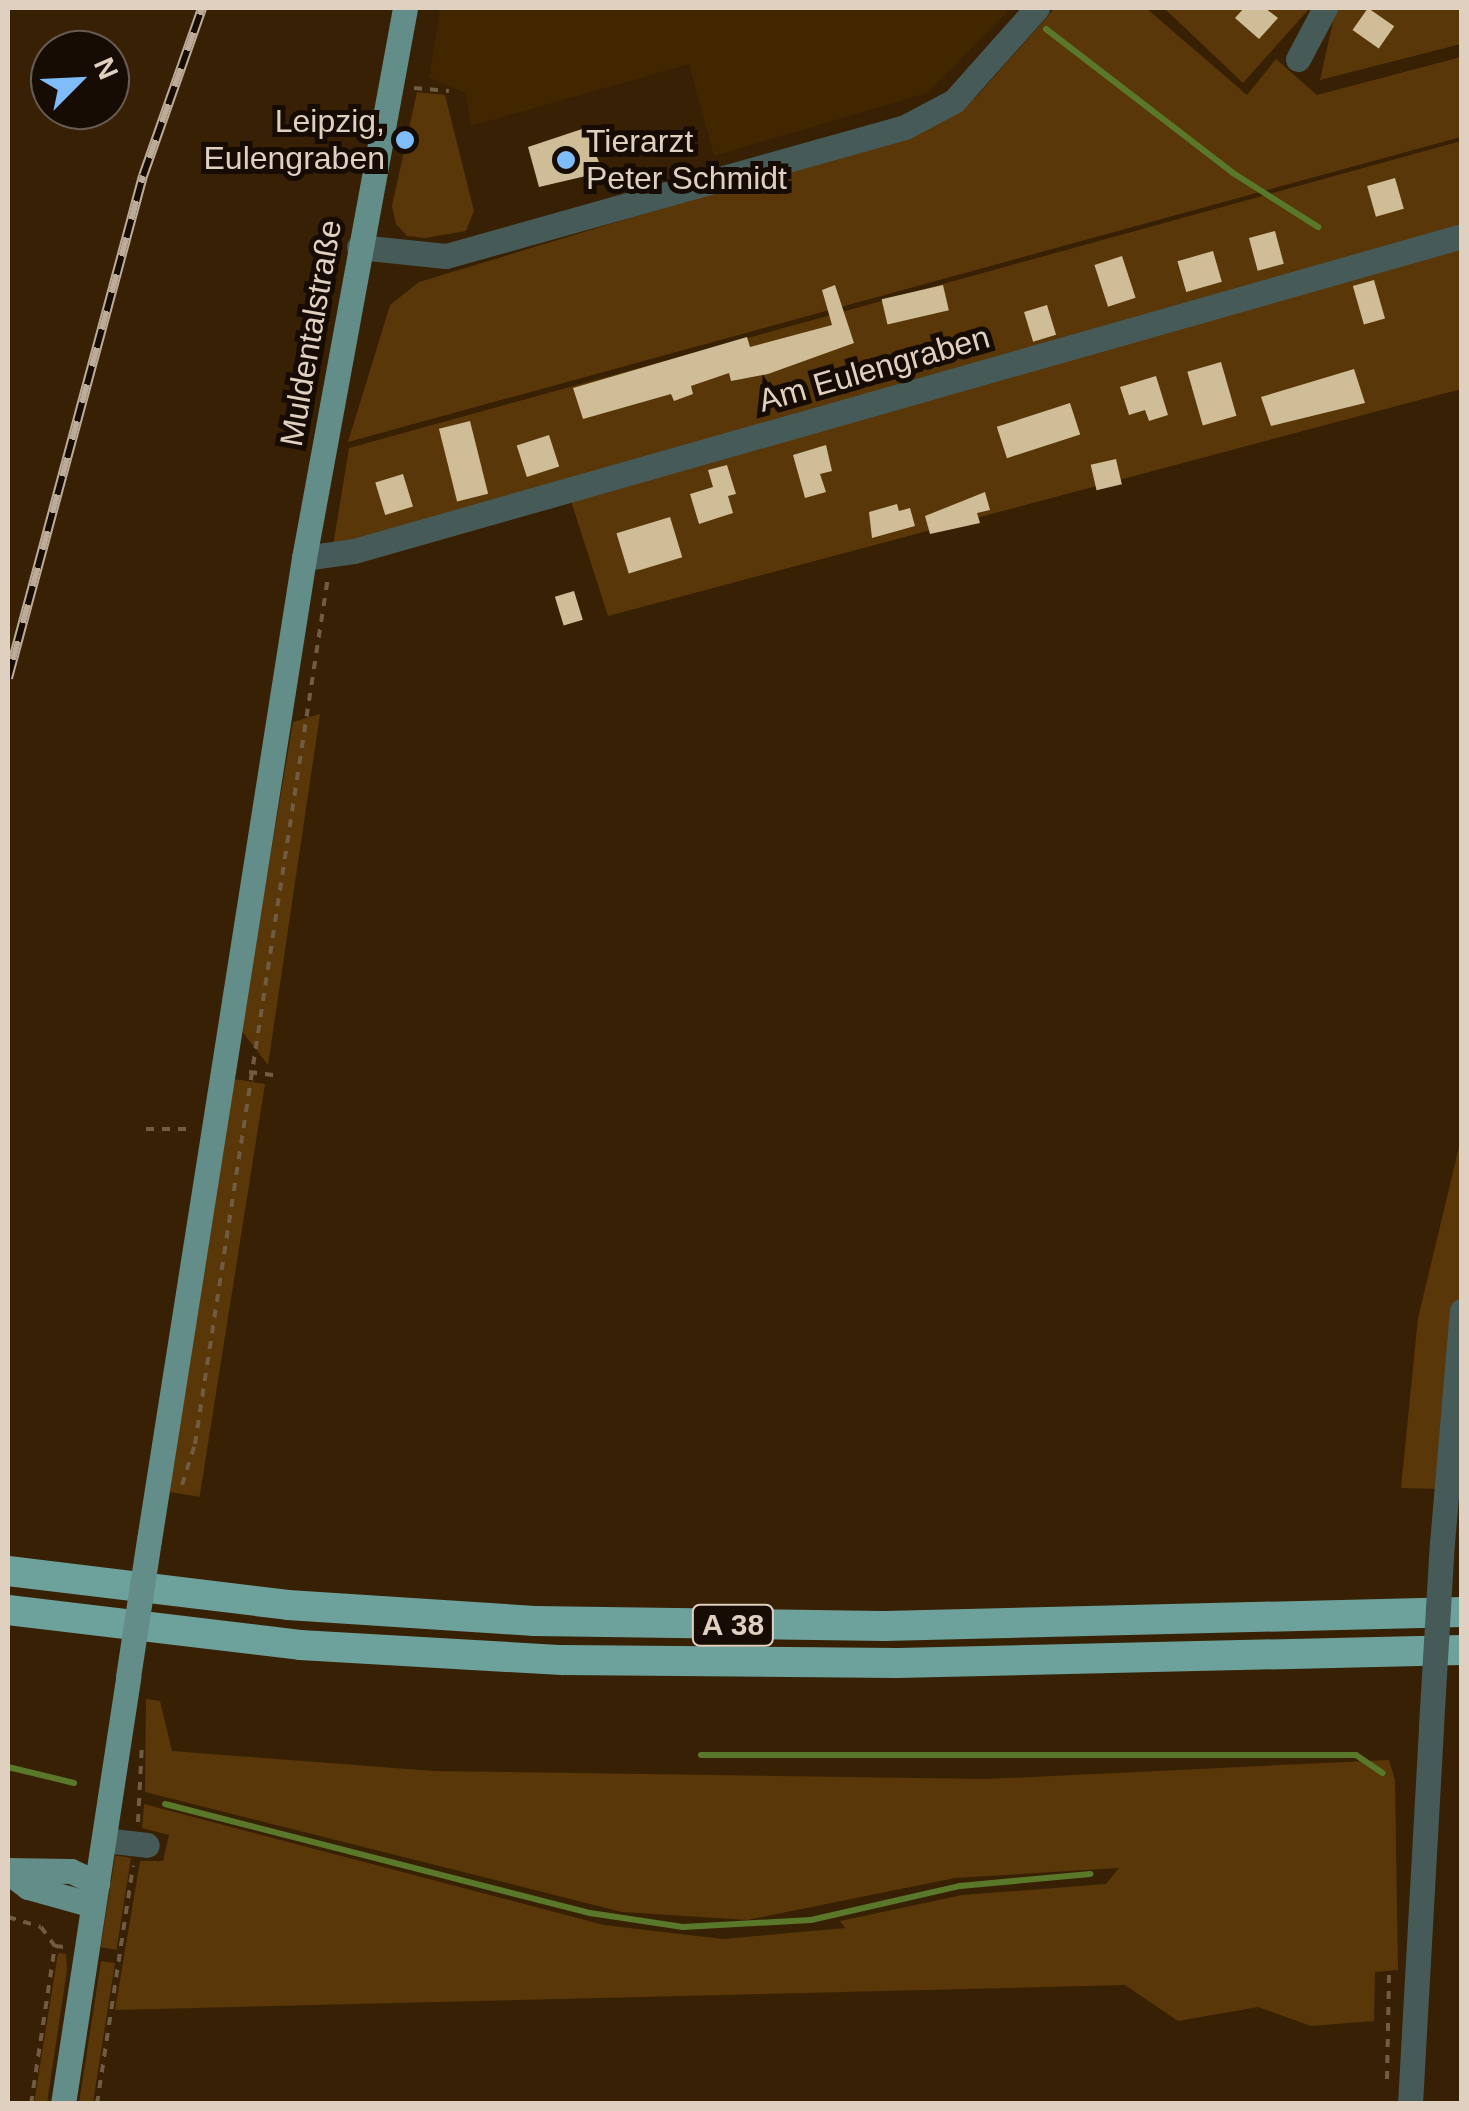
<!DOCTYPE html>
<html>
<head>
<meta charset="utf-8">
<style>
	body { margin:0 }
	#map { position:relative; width:1469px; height:2111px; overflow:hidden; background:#372003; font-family:Helvetica,sans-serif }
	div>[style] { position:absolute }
	.built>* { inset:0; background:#422600 }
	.green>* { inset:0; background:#593709; transform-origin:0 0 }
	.stream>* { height:6px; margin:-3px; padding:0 3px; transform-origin:3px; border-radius:3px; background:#5a782a }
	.building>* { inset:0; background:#cebd96; transform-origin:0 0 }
	.path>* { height:4px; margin-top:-2px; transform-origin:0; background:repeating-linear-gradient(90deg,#705b43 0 8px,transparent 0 16px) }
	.minor>* { height:25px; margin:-12.5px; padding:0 12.5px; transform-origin:12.5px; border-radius:12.5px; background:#465a57 }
	.major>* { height:25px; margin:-12.5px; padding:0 12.5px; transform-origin:12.5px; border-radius:12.5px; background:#628d88 }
	.highway>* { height:30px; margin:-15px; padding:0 15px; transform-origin:15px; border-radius:15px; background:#6da19c }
	.rail>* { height:10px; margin-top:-5px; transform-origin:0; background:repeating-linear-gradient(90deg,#170c03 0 19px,#bbab98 0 38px); box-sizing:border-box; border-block:2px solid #bbab98 }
	.minor-bridge>* { height:25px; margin:-12.5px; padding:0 12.5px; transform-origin:12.5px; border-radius:12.5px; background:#465a57 }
	.major-bridge>* { height:25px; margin:-12.5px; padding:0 12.5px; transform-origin:12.5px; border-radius:12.5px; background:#628d88 }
	.dots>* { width:28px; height:28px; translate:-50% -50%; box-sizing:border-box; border:5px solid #170c03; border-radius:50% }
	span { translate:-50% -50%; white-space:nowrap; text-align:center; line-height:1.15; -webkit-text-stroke:10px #170c03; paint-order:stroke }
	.shield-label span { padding:2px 8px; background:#170c03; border:2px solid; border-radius:8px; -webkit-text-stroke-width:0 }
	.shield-label { font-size:30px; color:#dfd0c0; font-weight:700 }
	.poi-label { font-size:32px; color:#dfd0c0 }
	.right { translate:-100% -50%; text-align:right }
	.left { translate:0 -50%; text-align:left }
	.street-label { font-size:32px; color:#dfd0c0 }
	.frame { position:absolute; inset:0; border:10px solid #dfd0c0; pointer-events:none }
	.north { position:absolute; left:30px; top:30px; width:100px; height:100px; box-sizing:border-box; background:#170c03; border:2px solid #675a4f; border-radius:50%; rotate:66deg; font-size:28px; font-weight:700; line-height:40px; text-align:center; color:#dfd0c0 }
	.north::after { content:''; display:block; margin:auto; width:35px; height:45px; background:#7ebdf9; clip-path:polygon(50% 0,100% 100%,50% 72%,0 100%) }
</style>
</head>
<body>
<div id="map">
	<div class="built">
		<div style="clip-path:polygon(440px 8px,1004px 8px,1008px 11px,927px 93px,714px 156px,689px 64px,471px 126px,466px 93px,429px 78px)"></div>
	</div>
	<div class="green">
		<div style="clip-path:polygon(1055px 8px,1146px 8px,1247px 95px,1276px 59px,1317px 95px,1461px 57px,1461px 137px,348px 442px,390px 305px,419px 282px,933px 126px,975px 98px)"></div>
		<div style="clip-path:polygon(1164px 8px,1310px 8px,1243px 83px)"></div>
		<div style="clip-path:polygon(1336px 8px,1461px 8px,1461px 44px,1320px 80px)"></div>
		<div style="clip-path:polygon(417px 92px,445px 95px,474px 211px,466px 231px,425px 238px,407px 236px,396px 224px,392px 206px)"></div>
		<div style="clip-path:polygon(1461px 141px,1461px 227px,332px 552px,349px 448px)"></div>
		<div style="clip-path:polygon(1461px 244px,1461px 389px,608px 616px,570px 498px)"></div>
		<div style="clip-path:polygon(320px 714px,268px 1065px,241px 1030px,293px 722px)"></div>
		<div style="left:265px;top:1084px;width:418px;height:46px;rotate:99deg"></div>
		<div style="clip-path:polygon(1461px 1139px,1462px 1278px,1441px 1489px,1401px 1488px,1418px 1318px)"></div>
		<div style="clip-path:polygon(146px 1699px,160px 1701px,172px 1751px,434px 1771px,987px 1779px,1389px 1760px,1395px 1780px,1398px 1970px,1375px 1972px,1374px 2021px,1311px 2026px,1258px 2007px,1178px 2021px,1125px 1985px,115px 2010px,140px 1861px,163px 1861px,169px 1835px,142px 1828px,144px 1804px,604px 1925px,723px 1939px,845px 1928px,840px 1921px,962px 1895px,1106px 1884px,1119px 1868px,955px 1878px,747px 1920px,622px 1912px,145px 1792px)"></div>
		<div style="left:131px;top:1858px;width:93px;height:16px;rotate:99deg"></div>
		<div style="clip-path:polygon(58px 1953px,66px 1954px,67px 1970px,47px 2103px,34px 2103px)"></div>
		<div style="clip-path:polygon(101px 1961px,115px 1963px,109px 2001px,93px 2103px,79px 2103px)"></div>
	</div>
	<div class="stream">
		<div style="left:1046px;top:29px;width:236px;rotate:37.6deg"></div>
		<div style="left:1233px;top:173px;width:101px;rotate:32.4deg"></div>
		<div style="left:701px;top:1755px;width:655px"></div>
		<div style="left:1356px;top:1755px;width:32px;rotate:34deg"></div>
		<div style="left:8px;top:1767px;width:68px;rotate:13.6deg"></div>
		<div style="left:165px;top:1804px;width:439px;rotate:14.4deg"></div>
		<div style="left:590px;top:1913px;width:94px;rotate:8.6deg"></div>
		<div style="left:683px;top:1927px;width:128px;rotate:-3.1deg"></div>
		<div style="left:811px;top:1920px;width:153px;rotate:-12.9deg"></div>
		<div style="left:960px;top:1886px;width:131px;rotate:-5.3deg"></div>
	</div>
	<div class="building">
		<div style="clip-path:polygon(1244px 8px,1265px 8px,1278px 18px,1259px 39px,1235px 18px)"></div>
		<div style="left:1368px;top:8px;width:32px;height:27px;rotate:35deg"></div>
		<div style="clip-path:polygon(585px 128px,603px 172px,539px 187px,528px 147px)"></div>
		<div style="left:1395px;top:178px;width:32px;height:29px;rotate:74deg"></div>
		<div style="left:1275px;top:231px;width:34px;height:27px;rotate:75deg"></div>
		<div style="left:1213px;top:251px;width:32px;height:37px;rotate:74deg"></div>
		<div style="left:1122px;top:256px;width:44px;height:29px;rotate:72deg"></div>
		<div style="left:1374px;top:280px;width:40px;height:22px;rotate:74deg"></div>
		<div style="clip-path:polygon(835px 285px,854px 343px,768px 374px,731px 381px,729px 373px,691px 386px,693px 394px,674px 401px,671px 394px,583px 419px,573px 388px,747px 337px,750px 347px,832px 325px,822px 290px)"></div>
		<div style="left:943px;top:285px;width:26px;height:63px;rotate:77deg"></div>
		<div style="left:1047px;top:305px;width:31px;height:24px;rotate:73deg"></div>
		<div style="left:1221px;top:362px;width:56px;height:35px;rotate:74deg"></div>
		<div style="clip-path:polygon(1354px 369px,1365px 403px,1271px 426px,1261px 397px)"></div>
		<div style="clip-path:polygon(1156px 376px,1168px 415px,1149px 421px,1145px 410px,1129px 415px,1120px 387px)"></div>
		<div style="left:1070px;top:403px;width:33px;height:77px;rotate:72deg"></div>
		<div style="left:470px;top:421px;width:75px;height:32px;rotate:76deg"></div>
		<div style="left:549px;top:435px;width:33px;height:34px;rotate:72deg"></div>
		<div style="clip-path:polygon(826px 445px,832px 471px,820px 474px,826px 492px,805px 498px,793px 455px)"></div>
		<div style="left:1116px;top:459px;width:26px;height:26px;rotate:77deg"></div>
		<div style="clip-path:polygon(727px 465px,736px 494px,728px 496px,733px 513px,699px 524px,690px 494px,713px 487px,708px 470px)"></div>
		<div style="left:403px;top:474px;width:34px;height:29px;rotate:73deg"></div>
		<div style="clip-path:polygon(985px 492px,990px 510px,977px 513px,980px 523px,930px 534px,925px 516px)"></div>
		<div style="clip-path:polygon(897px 504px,899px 511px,910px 508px,915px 526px,872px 538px,869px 512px)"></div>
		<div style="left:670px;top:517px;width:42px;height:56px;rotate:73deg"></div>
		<div style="left:574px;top:591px;width:30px;height:20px;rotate:73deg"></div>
	</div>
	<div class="path">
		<div style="left:414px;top:88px;width:35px;rotate:5deg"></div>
		<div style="left:249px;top:1072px;width:26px;rotate:7deg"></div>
		<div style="left:146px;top:1129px;width:44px"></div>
		<div style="left:182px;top:1485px;width:43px;rotate:-72.4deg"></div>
		<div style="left:195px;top:1444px;width:877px;rotate:-81.28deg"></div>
		<div style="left:138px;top:1822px;width:80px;rotate:-87.1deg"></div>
		<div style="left:8px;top:1917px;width:34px;rotate:17deg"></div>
		<div style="left:41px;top:1927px;width:24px;rotate:54deg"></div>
		<div style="left:55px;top:1946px;width:10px;rotate:6deg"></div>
		<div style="left:1387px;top:2079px;width:104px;rotate:-88.9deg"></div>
		<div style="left:31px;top:2104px;width:160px;rotate:-81.4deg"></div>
		<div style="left:97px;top:2104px;width:241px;rotate:-81.4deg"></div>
	</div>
	<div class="minor">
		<div style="left:1298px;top:59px;width:58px;rotate:-62.1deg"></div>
		<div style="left:359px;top:247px;width:87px;rotate:5.9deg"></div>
		<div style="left:446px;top:256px;width:477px;rotate:-15.7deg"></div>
		<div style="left:905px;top:127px;width:55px;rotate:-28deg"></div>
		<div style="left:954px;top:101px;width:125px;rotate:-48.3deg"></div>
		<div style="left:304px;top:558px;width:50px;rotate:-8deg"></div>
		<div style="left:354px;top:551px;width:1152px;rotate:-15.87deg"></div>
		<div style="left:1442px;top:1543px;width:233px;rotate:-85.1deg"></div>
		<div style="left:104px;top:1840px;width:43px;rotate:6.6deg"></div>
		<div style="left:1410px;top:2104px;width:379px;rotate:-86.8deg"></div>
	</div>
	<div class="major">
		<div style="left:149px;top:1540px;width:994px;rotate:-81.03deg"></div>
		<div style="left:304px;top:558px;width:559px;rotate:-79.59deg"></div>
		<div style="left:8px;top:1870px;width:63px;rotate:0.9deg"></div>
		<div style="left:71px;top:1871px;width:29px;rotate:25deg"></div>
		<div style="left:8px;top:1872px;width:25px;rotate:37deg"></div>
		<div style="left:28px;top:1887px;width:67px;rotate:15.5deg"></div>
		<div style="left:63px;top:2104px;width:432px;rotate:-81.3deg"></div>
	</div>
	<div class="highway">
		<div style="left:8px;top:1571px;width:282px;rotate:6.9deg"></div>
		<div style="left:288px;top:1605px;width:247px;rotate:3.7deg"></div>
		<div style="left:534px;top:1621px;width:350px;rotate:0.8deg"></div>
		<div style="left:884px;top:1626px;width:578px;rotate:-1.39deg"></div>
		<div style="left:8px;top:1610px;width:294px;rotate:6.8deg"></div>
		<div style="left:300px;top:1645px;width:263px;rotate:3.3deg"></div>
		<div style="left:563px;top:1660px;width:334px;rotate:0.5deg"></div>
		<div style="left:897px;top:1663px;width:565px;rotate:-1.32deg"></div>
	</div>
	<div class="rail">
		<div style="left:8px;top:678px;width:520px;rotate:-74.95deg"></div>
		<div style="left:143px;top:176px;width:178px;rotate:-70.6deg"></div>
	</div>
	<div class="minor-bridge">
		<div style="left:1431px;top:1726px;width:183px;rotate:-86.6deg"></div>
	</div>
	<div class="major-bridge">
		<div style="left:128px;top:1677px;width:139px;rotate:-81.3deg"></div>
	</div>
	<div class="dots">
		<div style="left:405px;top:140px;background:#7ebdf9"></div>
		<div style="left:566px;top:160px;background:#7ebdf9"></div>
	</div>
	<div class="shield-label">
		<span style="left:733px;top:1625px">A 38</span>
	</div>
	<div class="poi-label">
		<span class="right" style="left:385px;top:140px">Leipzig,<br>Eulengraben</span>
		<span class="left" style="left:586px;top:160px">Tierarzt<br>Peter Schmidt</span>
	</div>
	<div class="street-label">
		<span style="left:311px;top:333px;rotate:-80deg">Muldentalstraße</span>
		<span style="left:874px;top:369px;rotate:-16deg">Am Eulengraben</span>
	</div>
	<div class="frame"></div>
	<div class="north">N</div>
</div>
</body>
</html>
